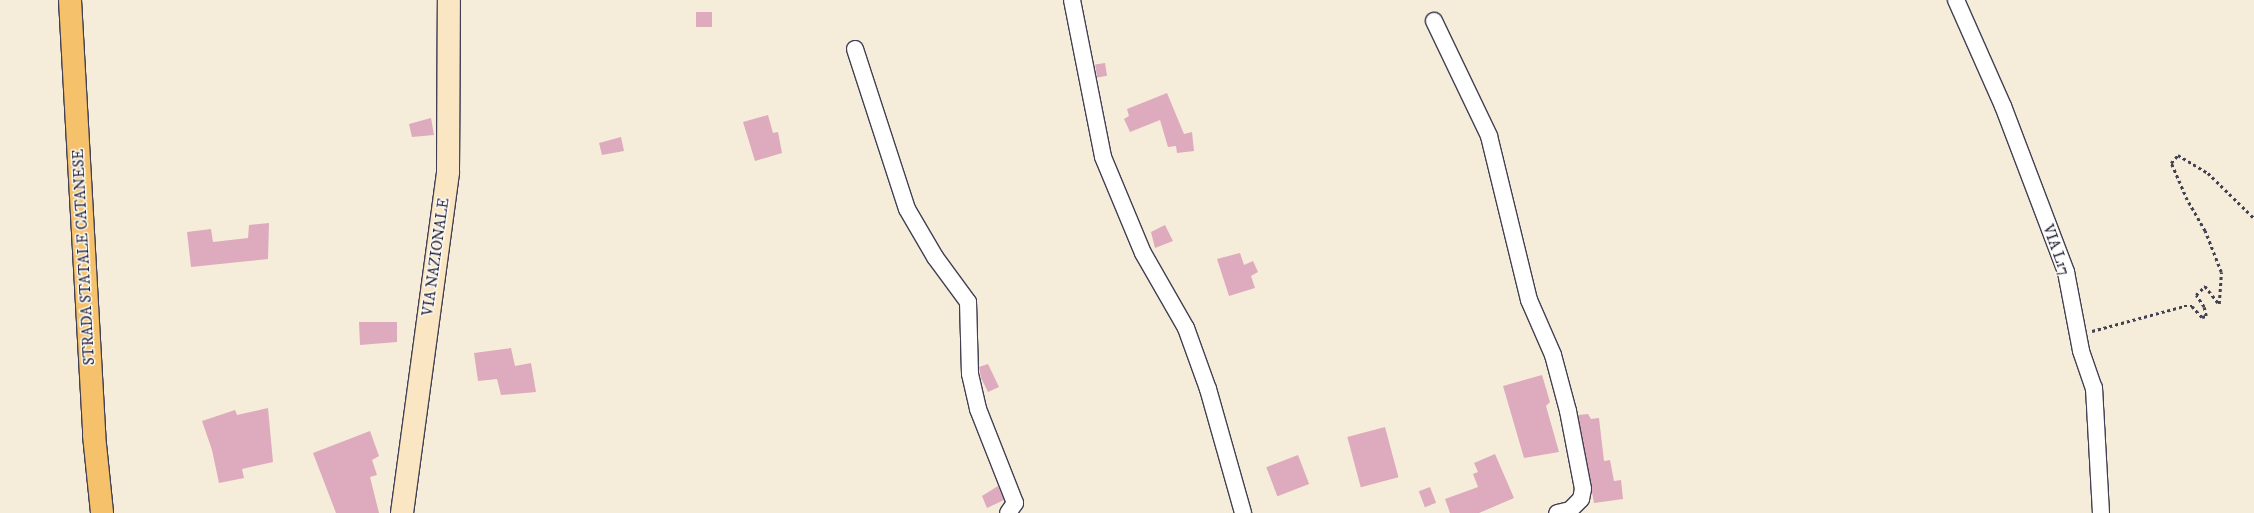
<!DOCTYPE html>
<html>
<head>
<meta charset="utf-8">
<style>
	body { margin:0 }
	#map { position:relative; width:2254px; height:513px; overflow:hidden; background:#f5edda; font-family:"IM FELL DW Pica",serif }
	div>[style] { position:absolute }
	.building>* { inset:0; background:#deaabd; transform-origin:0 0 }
	.path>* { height:2.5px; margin-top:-1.25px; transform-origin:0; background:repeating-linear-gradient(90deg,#424053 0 3px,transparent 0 6px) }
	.roads { filter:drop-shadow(1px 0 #424053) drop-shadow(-1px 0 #424053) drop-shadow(0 1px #424053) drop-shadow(0 -1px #424053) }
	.minor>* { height:16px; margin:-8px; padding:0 8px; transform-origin:8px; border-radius:8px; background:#fff }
	.secondary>* { height:22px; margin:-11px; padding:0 11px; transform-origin:11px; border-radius:11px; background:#fbe6c4 }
	.primary>* { height:22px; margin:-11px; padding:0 11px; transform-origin:11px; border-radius:11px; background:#f5c16b }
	span { translate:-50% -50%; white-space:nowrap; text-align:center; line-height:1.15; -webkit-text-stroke:3px #fdfcf7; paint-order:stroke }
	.street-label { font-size:15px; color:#22223b }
</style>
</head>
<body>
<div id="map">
	<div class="building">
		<div style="left:696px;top:12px;width:16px;height:15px"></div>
		<div style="left:1105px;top:63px;width:13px;height:10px;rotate:81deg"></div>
		<div style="clip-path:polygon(1167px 93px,1184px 134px,1192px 132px,1194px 151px,1177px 153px,1176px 146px,1168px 147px,1160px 120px,1130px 132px,1124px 119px,1129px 116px,1127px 109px)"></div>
		<div style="clip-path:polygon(768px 115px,773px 133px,778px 132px,782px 153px,755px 161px,743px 122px)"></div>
		<div style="clip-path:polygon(431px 118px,434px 135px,412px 137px,409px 124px)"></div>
		<div style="clip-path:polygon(621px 137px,624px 151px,602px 155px,599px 143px)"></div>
		<div style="clip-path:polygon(269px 223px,268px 259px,191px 267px,187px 232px,211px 229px,213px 242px,248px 238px,249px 225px)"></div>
		<div style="clip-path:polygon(1165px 225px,1173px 241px,1155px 248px,1151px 232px)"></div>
		<div style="clip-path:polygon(1240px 253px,1244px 265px,1253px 261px,1258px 272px,1251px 276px,1255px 288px,1229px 296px,1217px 259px)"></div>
		<div style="clip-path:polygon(359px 322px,397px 322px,397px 342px,360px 345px)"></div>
		<div style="clip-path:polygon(511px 348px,515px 366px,531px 363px,536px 392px,501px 395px,497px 379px,478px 381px,474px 353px)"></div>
		<div style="clip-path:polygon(988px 364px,999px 387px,988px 392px,981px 378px,979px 367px)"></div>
		<div style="clip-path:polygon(1542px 375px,1550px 402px,1546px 406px,1559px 452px,1524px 458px,1503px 386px)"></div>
		<div style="clip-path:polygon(268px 408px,273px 462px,242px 469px,244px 478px,219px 483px,212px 450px,202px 421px,235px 410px,237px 415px)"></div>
		<div style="clip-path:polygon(1588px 414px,1591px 419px,1599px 418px,1604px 461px,1610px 460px,1614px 481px,1621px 480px,1623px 499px,1594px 503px,1578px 415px)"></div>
		<div style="left:1385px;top:427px;width:52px;height:39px;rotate:75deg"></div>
		<div style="clip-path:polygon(370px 431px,379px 456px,372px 460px,377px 475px,370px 477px,379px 513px,336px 513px,313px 453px)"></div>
		<div style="clip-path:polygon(1495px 454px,1514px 498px,1479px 513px,1450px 513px,1445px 499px,1478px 487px,1473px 474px,1478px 472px,1474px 463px)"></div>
		<div style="left:1298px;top:455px;width:31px;height:34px;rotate:69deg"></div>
		<div style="clip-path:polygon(998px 486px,1004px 500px,987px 508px,982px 496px)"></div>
		<div style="left:1430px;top:487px;width:17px;height:12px;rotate:69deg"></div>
	</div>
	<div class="path">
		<div style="left:2092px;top:331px;width:95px;rotate:-15.2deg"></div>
		<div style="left:2184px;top:306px;width:8px"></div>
		<div style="left:2192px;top:306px;width:15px;rotate:48deg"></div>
		<div style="left:2202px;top:317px;width:4px;rotate:-14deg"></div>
		<div style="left:2206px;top:316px;width:9px;rotate:-103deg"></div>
		<div style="left:2204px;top:307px;width:14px;rotate:-124deg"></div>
		<div style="left:2196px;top:295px;width:13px;rotate:-45deg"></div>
		<div style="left:2205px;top:286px;width:23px;rotate:52deg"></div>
		<div style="left:2219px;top:304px;width:32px;rotate:-86deg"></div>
		<div style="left:2221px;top:272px;width:44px;rotate:-111.3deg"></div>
		<div style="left:2205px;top:231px;width:36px;rotate:-120deg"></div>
		<div style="left:2187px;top:200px;width:40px;rotate:-113.4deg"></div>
		<div style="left:2171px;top:163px;width:11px;rotate:-49deg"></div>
		<div style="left:2178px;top:155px;width:35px;rotate:31deg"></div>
		<div style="left:2208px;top:173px;width:64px;rotate:44.4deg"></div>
	</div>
	<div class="roads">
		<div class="minor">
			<div style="left:1072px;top:0;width:160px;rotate:78.8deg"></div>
			<div style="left:1103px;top:157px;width:104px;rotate:67.4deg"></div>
			<div style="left:1143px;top:253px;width:86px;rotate:60.2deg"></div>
			<div style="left:1186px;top:328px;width:65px;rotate:70.2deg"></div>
			<div style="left:1208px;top:389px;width:129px;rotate:74.2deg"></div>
			<div style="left:1956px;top:0;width:116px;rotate:66.1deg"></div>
			<div style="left:2003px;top:106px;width:178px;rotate:69.2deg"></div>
			<div style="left:2066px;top:272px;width:80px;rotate:79.2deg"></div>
			<div style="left:2081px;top:351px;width:39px;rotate:71deg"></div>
			<div style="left:2094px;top:388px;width:125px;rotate:86.8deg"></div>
			<div style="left:1434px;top:21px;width:127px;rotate:64.4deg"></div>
			<div style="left:1489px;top:136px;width:169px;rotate:76.3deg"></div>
			<div style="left:1529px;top:300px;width:60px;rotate:66.4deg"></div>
			<div style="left:1553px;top:355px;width:58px;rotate:75deg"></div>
			<div style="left:1568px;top:411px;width:79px;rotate:79.1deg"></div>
			<div style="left:1583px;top:489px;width:10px;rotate:101deg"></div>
			<div style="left:1581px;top:499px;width:16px;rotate:135deg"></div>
			<div style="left:1570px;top:510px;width:13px;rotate:167deg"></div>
			<div style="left:855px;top:49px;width:168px;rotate:72deg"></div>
			<div style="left:907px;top:209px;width:56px;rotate:59.7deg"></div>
			<div style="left:935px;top:257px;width:56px;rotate:53.7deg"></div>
			<div style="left:968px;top:302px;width:72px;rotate:88.4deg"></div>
			<div style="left:970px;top:374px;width:36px;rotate:77deg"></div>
			<div style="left:978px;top:409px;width:101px;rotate:68.5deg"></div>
			<div style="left:1015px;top:503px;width:12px;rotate:125deg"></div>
		</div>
		<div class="secondary">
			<div style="left:402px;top:513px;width:344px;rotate:-82.3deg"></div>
			<div style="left:448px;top:172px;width:172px;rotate:-89.7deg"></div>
		</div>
		<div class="primary">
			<div style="left:70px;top:0;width:436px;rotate:86.8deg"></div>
			<div style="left:94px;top:435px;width:78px;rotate:84.1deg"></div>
		</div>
	</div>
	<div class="street-label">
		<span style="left:2056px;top:250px;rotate:70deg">VIA L17</span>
		<span style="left:84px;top:257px;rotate:-93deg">STRADA STATALE CATANESE</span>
		<span style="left:436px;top:257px;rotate:-82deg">VIA NAZIONALE</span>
	</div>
</div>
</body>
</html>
